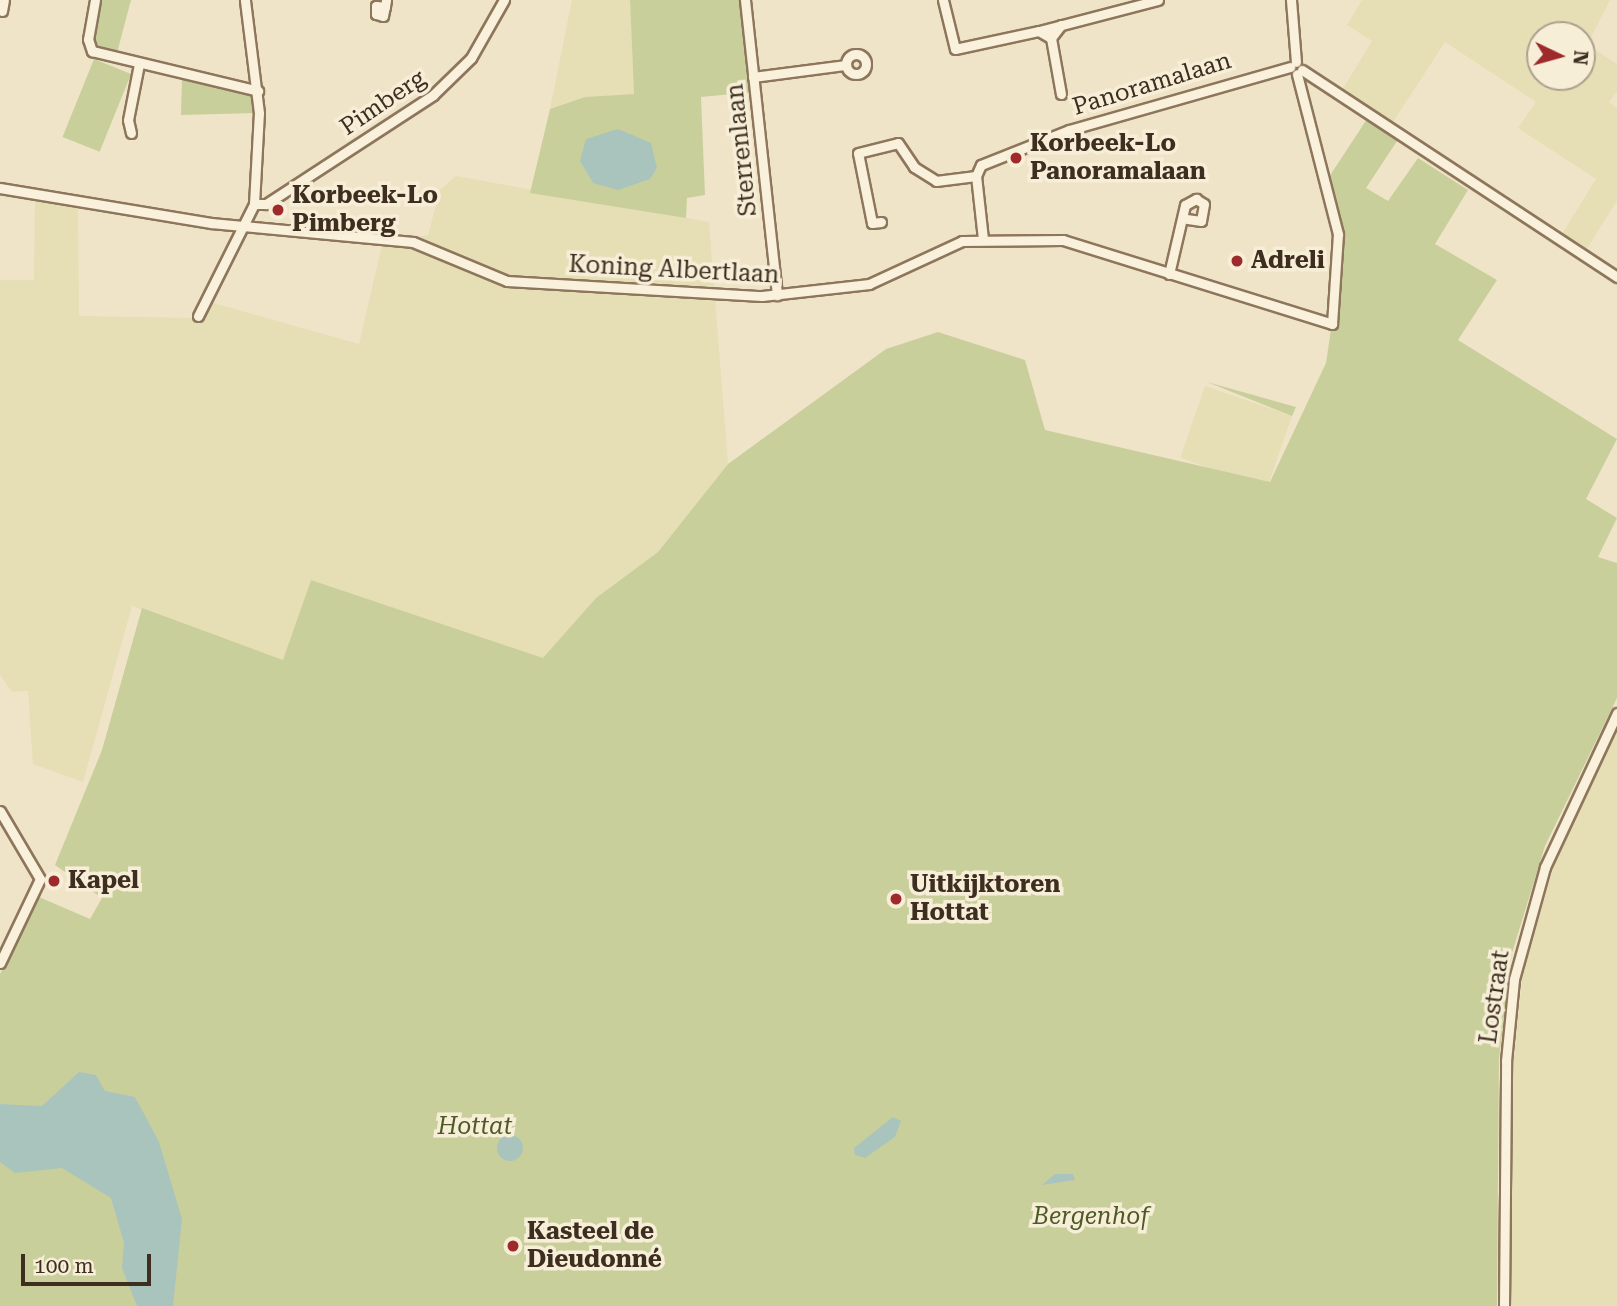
<!DOCTYPE html>
<html>
<head>
<meta charset="utf-8">
<style>
	body { margin:0 }
	#map { position:relative; width:1617px; height:1306px; overflow:hidden; background:#f0e4c8; font-family:"Roboto Serif",serif }
	div>[style] { position:absolute }
	.farmland>* { inset:0; background:#e6deb5; transform-origin:0 0 }
	.green>* { inset:0; background:#c9cf9b; transform-origin:0 0 }
	.water>* { inset:0; background:#a9c4bc }
	.round { border-radius:50% }
	.roads { filter:drop-shadow(2px 0 #8d765c) drop-shadow(-2px 0 #8d765c) drop-shadow(0 2px #8d765c) drop-shadow(0 -2px #8d765c) }
	.minor>* { height:9px; margin:-4.5px; padding:0 4.5px; transform-origin:4.5px; border-radius:4.5px; background:#faf1dc }
	.minor>.ring { margin:-4.5px; padding:0; box-sizing:content-box; background:none; border:9px solid #faf1dc; border-radius:50% }
	.dots>* { width:19px; height:19px; translate:-50% -50%; box-sizing:border-box; border:4px solid #f7eed8; border-radius:50% }
	span { translate:-50% -50%; white-space:nowrap; text-align:center; line-height:1.15; -webkit-text-stroke:7px #f7eed8; paint-order:stroke }
	.street-label { font-size:24px; color:#3d2e20 }
	.poi-label { font-size:24px; color:#3d2e20; font-weight:700 }
	.left { translate:0 -50%; text-align:left }
	.park-label { font-size:24px; color:#4d5a26; font-style:italic }
	.north { position:absolute; left:1526px; top:21px; width:70px; height:70px; box-sizing:border-box; background:#f7eed8; border:2px solid #ada18e; border-radius:50%; rotate:95deg; font-size:19px; font-weight:700; line-height:28px; text-align:center; color:#3d2e20 }
	.north::after { content:''; display:block; margin:auto; width:24px; height:32px; background:#9e2a2b; clip-path:polygon(50% 0,100% 100%,50% 72%,0 100%) }
	.scale { position:absolute; left:21px; top:1254px; width:130px; height:32px; box-sizing:border-box; border:4px solid #3d2e20; border-top:0; padding-left:9px; font-size:21px; line-height:24px; white-space:nowrap; color:#3d2e20; -webkit-text-stroke:5px #f7eed8; paint-order:stroke }
</style>
</head>
<body>
<div id="map">
	<div class="farmland">
		<div style="clip-path:polygon(572px 0,630px 0,634px 94px,585px 97px,550px 109px)"></div>
		<div style="clip-path:polygon(evenodd,1362px 0,1610px 0,1587px 45px,1617px 64px,1617px 91px,1609px 102px,1617px 108px,1617px 201px,1586px 250px,1562px 234px,1596px 179px,1518px 128px,1536px 102px,1445px 42px,1393px 122px,1341px 92px,1372px 41px,1347px 25px,1362px 0,1540px 35px,1582px 35px,1582px 77px,1540px 77px,1540px 35px)"></div>
		<div style="clip-path:polygon(456px 176px,709px 222px,728px 464px,658px 552px,596px 598px,544px 659px,311px 580px,284px 660px,132px 606px,83px 782px,33px 764px,28px 691px,12px 692px,0 675px,0 280px,34px 280px,35px 202px,78px 204px,79px 316px,195px 318px,210px 302px,359px 344px,382px 245px,428px 235px,440px 190px)"></div>
		<div style="left:1205px;top:386px;width:92px;height:76px;rotate:19deg"></div>
		<div style="clip-path:polygon(1617px 731px,1617px 1306px,1509px 1306px,1513px 1068px,1523px 970px,1561px 843px)"></div>
	</div>
	<div class="green">
		<div style="clip-path:polygon(99px 0,131px 0,117px 53px,98px 48px,92px 38px)"></div>
		<div style="clip-path:polygon(630px 0,743px 0,754px 92px,701px 97px,705px 195px,687px 198px,686px 218px,530px 193px,550px 109px,585px 97px,634px 94px)"></div>
		<div style="left:94px;top:59px;width:40px;height:84px;rotate:22deg"></div>
		<div style="clip-path:polygon(182px 78px,252px 94px,255px 113px,181px 115px)"></div>
		<div style="clip-path:polygon(1367px 119px,1397px 141px,1366px 188px,1388px 201px,1418px 158px,1468px 190px,1435px 244px,1497px 280px,1458px 340px,1617px 439px,1586px 499px,1617px 518px,1598px 557px,1617px 563px,1617px 698px,1545px 846px,1512px 953px,1499px 1058px,1497px 1306px,0 1306px,0 974px,39px 897px,90px 919px,102px 898px,55px 865px,102px 750px,142px 608px,283px 660px,311px 580px,543px 658px,596px 598px,658px 552px,728px 464px,886px 349px,938px 332px,1025px 360px,1045px 430px,1270px 482px,1326px 363px,1342px 255px,1329px 177px)"></div>
		<div style="clip-path:polygon(1207px 382px,1296px 407px,1292px 416px)"></div>
	</div>
	<div class="water">
		<div style="clip-path:polygon(618px 129px,651px 143px,657px 168px,650px 179px,618px 190px,593px 183px,580px 161px,586px 139px)"></div>
		<div style="clip-path:polygon(79px 1072px,96px 1075px,105px 1091px,135px 1097px,159px 1142px,182px 1219px,173px 1306px,137px 1306px,122px 1268px,124px 1243px,111px 1198px,62px 1168px,15px 1173px,0 1162px,0 1104px,42px 1106px)"></div>
		<div style="clip-path:polygon(893px 1117px,901px 1121px,895px 1137px,865px 1158px,855px 1155px,854px 1148px)"></div>
		<div class="round" style="left:497px;top:1135px;width:26px;height:26px"></div>
		<div style="clip-path:polygon(1055px 1174px,1073px 1174px,1075px 1180px,1042px 1185px)"></div>
	</div>
	<div class="roads">
		<div class="minor">
			<div style="left:95px;top:0;width:40px;rotate:100deg"></div>
			<div style="left:88px;top:39px;width:13px;rotate:72deg"></div>
			<div style="left:92px;top:51px;width:171px;rotate:13.5deg"></div>
			<div style="left:745px;top:0;width:297px;rotate:83.8deg"></div>
			<div style="left:943px;top:0;width:50px;rotate:76.2deg"></div>
			<div style="left:955px;top:49px;width:86px;rotate:-12.1deg"></div>
			<div style="left:1291px;top:0;width:62px;rotate:85.4deg"></div>
			<div style="left:385px;top:7px;width:9px;rotate:-174deg"></div>
			<div style="left:376px;top:6px;width:8px;rotate:90deg"></div>
			<div style="left:376px;top:14px;width:7px;rotate:16deg"></div>
			<div style="left:383px;top:16px;width:16px;rotate:-79deg"></div>
			<div style="left:2px;top:11px;width:11px;rotate:-80deg"></div>
			<div style="left:1061px;top:25px;width:16px;rotate:128deg"></div>
			<div style="left:1051px;top:38px;width:14px;rotate:-150deg"></div>
			<div style="left:1039px;top:31px;width:123px;rotate:-14.6deg"></div>
			<div style="left:1051px;top:38px;width:57px;rotate:79.9deg"></div>
			<div class="ring" style="left:846px;top:54px;width:11px;height:11px"></div>
			<div style="left:1302px;top:70px;width:377px;rotate:33.3deg"></div>
			<div style="left:753px;top:77px;width:94px;rotate:-7.4deg"></div>
			<div style="left:131px;top:133px;width:13px;rotate:-103deg"></div>
			<div style="left:128px;top:120px;width:57px;rotate:-78.9deg"></div>
			<div style="left:0;top:188px;width:214px;rotate:9.4deg"></div>
			<div style="left:211px;top:223px;width:203px;rotate:5.4deg"></div>
			<div style="left:413px;top:242px;width:102px;rotate:22.5deg"></div>
			<div style="left:507px;top:281px;width:255px;rotate:3.4deg"></div>
			<div style="left:762px;top:296px;width:108px;rotate:-6.4deg"></div>
			<div style="left:869px;top:284px;width:102px;rotate:-24.8deg"></div>
			<div style="left:962px;top:241px;width:101px;rotate:-0.6deg"></div>
			<div style="left:1063px;top:240px;width:282px;rotate:17.3deg"></div>
			<div style="left:1332px;top:324px;width:90px;rotate:-86.2deg"></div>
			<div style="left:1338px;top:234px;width:165px;rotate:-104.4deg"></div>
			<div style="left:254px;top:204px;width:12px"></div>
			<div style="left:266px;top:204px;width:199px;rotate:-33.1deg"></div>
			<div style="left:433px;top:95px;width:53px;rotate:-44.2deg"></div>
			<div style="left:471px;top:58px;width:67px;rotate:-60.4deg"></div>
			<div style="left:881px;top:222px;width:9px;rotate:174deg"></div>
			<div style="left:872px;top:223px;width:71px;rotate:-101.3deg"></div>
			<div style="left:858px;top:153px;width:41px;rotate:-14deg"></div>
			<div style="left:898px;top:143px;width:29px;rotate:56deg"></div>
			<div style="left:914px;top:167px;width:26px;rotate:32deg"></div>
			<div style="left:936px;top:181px;width:40px;rotate:-7.1deg"></div>
			<div style="left:983px;top:239px;width:63px;rotate:-96.3deg"></div>
			<div style="left:976px;top:176px;width:12px;rotate:-66deg"></div>
			<div style="left:981px;top:165px;width:95px;rotate:-21.7deg"></div>
			<div style="left:1069px;top:130px;width:230px;rotate:-15.9deg"></div>
			<div style="left:1169px;top:274px;width:71px;rotate:-76.9deg"></div>
			<div style="left:1185px;top:205px;width:13px;rotate:-29deg"></div>
			<div style="left:1196px;top:199px;width:9px;rotate:32deg"></div>
			<div style="left:1204px;top:204px;width:17px;rotate:100deg"></div>
			<div style="left:1201px;top:221px;width:15px;rotate:-172deg"></div>
			<div style="left:198px;top:316px;width:125px;rotate:-63.4deg"></div>
			<div style="left:254px;top:204px;width:91px;rotate:-86.9deg"></div>
			<div style="left:259px;top:113px;width:114px;rotate:-97.1deg"></div>
			<div style="left:0;top:811px;width:79px;rotate:59.5deg"></div>
			<div style="left:40px;top:879px;width:93px;rotate:115.5deg"></div>
			<div style="left:1504px;top:1306px;width:245px;rotate:-89.5deg"></div>
			<div style="left:1506px;top:1061px;width:82px;rotate:-84.4deg"></div>
			<div style="left:1514px;top:979px;width:116px;rotate:-74.5deg"></div>
			<div style="left:1545px;top:867px;width:170px;rotate:-64.9deg"></div>
		</div>
	</div>
	<div class="dots">
		<div style="left:1016px;top:158px;background:#9e2a2b"></div>
		<div style="left:278px;top:210px;background:#9e2a2b"></div>
		<div style="left:1237px;top:261px;background:#9e2a2b"></div>
		<div style="left:54px;top:881px;background:#9e2a2b"></div>
		<div style="left:896px;top:899px;background:#9e2a2b"></div>
		<div style="left:513px;top:1246px;background:#9e2a2b"></div>
	</div>
	<div class="street-label">
		<span style="left:1152px;top:84px;rotate:-17deg">Panoramalaan</span>
		<span style="left:383px;top:103px;rotate:-34deg">Pimberg</span>
		<span style="left:742px;top:150px;rotate:-96deg">Sterrenlaan</span>
		<span style="left:674px;top:270px;rotate:3deg">Koning Albertlaan</span>
		<span style="left:1495px;top:997px;rotate:-82deg">Lostraat</span>
	</div>
	<div class="poi-label">
		<span class="left" style="left:1030px;top:158px">Korbeek-Lo<br>Panoramalaan</span>
		<span class="left" style="left:292px;top:210px">Korbeek-Lo<br>Pimberg</span>
		<span class="left" style="left:1251px;top:261px">Adreli</span>
		<span class="left" style="left:68px;top:881px">Kapel</span>
		<span class="left" style="left:910px;top:899px">Uitkijktoren<br>Hottat</span>
		<span class="left" style="left:527px;top:1246px">Kasteel de<br>Dieudonné</span>
	</div>
	<div class="park-label">
		<span style="left:475px;top:1127px">Hottat</span>
		<span style="left:1091px;top:1217px">Bergenhof</span>
	</div>
	<div class="north">N</div>
	<div class="scale">100 m</div>
</div>
</body>
</html>
